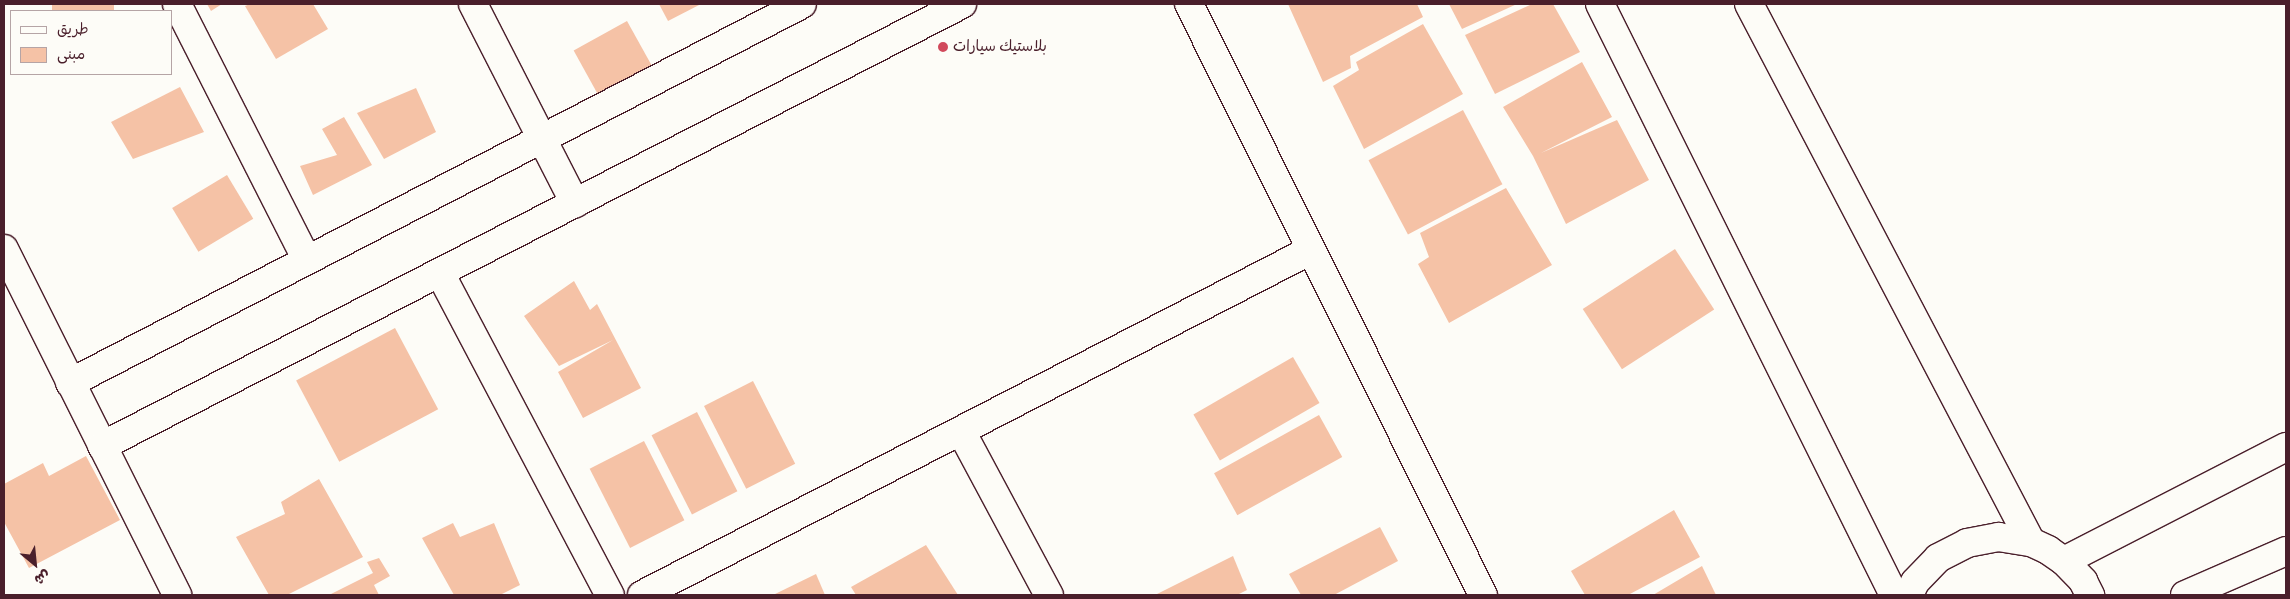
<!DOCTYPE html>
<html>
<head>
<meta charset="utf-8">
<style>
	body { margin:0 }
	#map { position:relative; width:2290px; height:599px; overflow:hidden; background:#fdfcf7; font-family:Itim,"Playpen Sans Arabic",sans-serif }
	div>[style] { position:absolute }
	.building>* { inset:0; background:#f5c2a6; transform-origin:0 0 }
	.roads { filter:drop-shadow(1px 0 #4a1f2b) drop-shadow(-1px 0 #4a1f2b) drop-shadow(0 1px #4a1f2b) drop-shadow(0 -1px #4a1f2b) }
	.street>* { height:28px; margin:-14px; padding:0 14px; transform-origin:14px; border-radius:14px; background:#fdfcf7 }
	.dots>* { width:14px; height:14px; translate:-50% -50%; box-sizing:border-box; border:2px solid #fdfcf7; border-radius:50% }
	span { translate:-50% -50%; white-space:nowrap; text-align:center; line-height:1.15; -webkit-text-stroke:4.5px #fdfcf7; paint-order:stroke }
	.poi-label { font-size:15px; color:#4a1f2b }
	.left { translate:0 -50%; text-align:left }
	.frame { position:absolute; inset:0; border:5px solid #4a1f2b; pointer-events:none }
	.legend { position:absolute; left:10px; top:10px; width:162px; height:65px; box-sizing:border-box; background:#fdfcf7; border:1px solid #b5a4a5; margin:0; padding:6px 9px; list-style:none; font-size:15px; color:#4a1f2b }
	.legend li { display:flex; align-items:center; gap:10px; height:25px }
	.legend b { width:25px; border:1px solid #b5a4a5 }
	.north { position:absolute; left:10px; top:539px; width:50px; height:50px; -webkit-text-stroke:4px #fdfcf7; paint-order:stroke; rotate:152deg; font-size:14px; font-weight:700; line-height:20px; text-align:center; color:#4a1f2b }
	.north::after { content:''; display:block; margin:auto; width:18px; height:22px; background:#4a1f2b; clip-path:polygon(50% 0,100% 100%,50% 72%,0 100%) }
</style>
</head>
<body>
<div id="map">
	<div class="building">
		<div style="left:52px;top:4px;width:62px;height:8px"></div>
		<div style="clip-path:polygon(207px 4px,222px 4px,211px 11px)"></div>
		<div style="clip-path:polygon(250px 4px,313px 4px,328px 29px,276px 59px,245px 6px)"></div>
		<div style="clip-path:polygon(659px 4px,701px 4px,668px 21px)"></div>
		<div style="clip-path:polygon(1288px 4px,1417px 4px,1423px 17px,1350px 56px,1351px 68px,1323px 82px)"></div>
		<div style="clip-path:polygon(1449px 4px,1517px 4px,1462px 29px)"></div>
		<div style="clip-path:polygon(1532px 4px,1553px 4px,1580px 52px,1495px 94px,1465px 35px)"></div>
		<div style="left:627px;top:21px;width:51px;height:61px;rotate:61deg"></div>
		<div style="clip-path:polygon(1423px 24px,1463px 94px,1364px 149px,1333px 86px,1359px 70px,1356px 62px)"></div>
		<div style="clip-path:polygon(1582px 62px,1612px 117px,1541px 153px,1617px 120px,1649px 180px,1566px 224px,1533px 156px,1503px 107px)"></div>
		<div style="clip-path:polygon(180px 87px,204px 132px,133px 159px,111px 122px)"></div>
		<div style="clip-path:polygon(416px 88px,436px 132px,384px 159px,357px 113px)"></div>
		<div style="left:1463px;top:110px;width:84px;height:107px;rotate:62deg"></div>
		<div style="clip-path:polygon(344px 117px,372px 165px,313px 195px,300px 166px,337px 155px,322px 129px)"></div>
		<div style="left:227px;top:175px;width:51px;height:64px;rotate:59deg"></div>
		<div style="clip-path:polygon(1506px 188px,1552px 265px,1449px 323px,1418px 264px,1429px 257px,1420px 233px)"></div>
		<div style="left:1675px;top:249px;width:72px;height:110px;rotate:57deg"></div>
		<div style="clip-path:polygon(574px 281px,590px 310px,597px 304px,641px 388px,583px 418px,558px 372px,613px 340px,559px 366px,524px 316px)"></div>
		<div style="left:395px;top:328px;width:92px;height:112px;rotate:62deg"></div>
		<div style="left:1293px;top:357px;width:53px;height:115px;rotate:60deg"></div>
		<div style="left:753px;top:381px;width:93px;height:55px;rotate:63deg"></div>
		<div style="left:697px;top:412px;width:89px;height:51px;rotate:63deg"></div>
		<div style="left:1319px;top:415px;width:48px;height:120px;rotate:61deg"></div>
		<div style="left:644px;top:441px;width:89px;height:61px;rotate:63deg"></div>
		<div style="clip-path:polygon(86px 456px,120px 520px,29px 568px,4px 522px,4px 484px,43px 463px,49px 476px)"></div>
		<div style="clip-path:polygon(319px 479px,363px 557px,287px 595px,269px 595px,236px 537px,285px 514px,281px 502px)"></div>
		<div style="clip-path:polygon(1674px 510px,1700px 557px,1628px 595px,1585px 595px,1571px 571px)"></div>
		<div style="clip-path:polygon(453px 523px,460px 537px,494px 523px,520px 585px,500px 595px,454px 595px,422px 538px)"></div>
		<div style="clip-path:polygon(1380px 527px,1398px 561px,1334px 595px,1301px 595px,1289px 574px)"></div>
		<div style="clip-path:polygon(926px 545px,958px 595px,856px 595px,851px 587px)"></div>
		<div style="clip-path:polygon(1233px 556px,1247px 590px,1237px 595px,1155px 595px)"></div>
		<div style="clip-path:polygon(379px 558px,390px 576px,374px 585px,379px 595px,329px 595px,373px 573px,367px 562px)"></div>
		<div style="clip-path:polygon(1702px 566px,1716px 595px,1653px 595px)"></div>
		<div style="clip-path:polygon(816px 574px,825px 595px,773px 595px)"></div>
	</div>
	<div class="roads">
		<div class="street">
			<div style="left:177px;top:4px;width:287px;rotate:63.1deg"></div>
			<div style="left:473px;top:4px;width:224px;rotate:62.9deg"></div>
			<div style="left:1189px;top:4px;width:660px;rotate:63.55deg"></div>
			<div style="left:1600px;top:4px;width:660px;rotate:63.55deg"></div>
			<div style="left:1749px;top:4px;width:607px;rotate:62.34deg"></div>
			<div style="left:4px;top:249px;width:387px;rotate:63.4deg"></div>
			<div style="left:440px;top:273px;width:364px;rotate:62.2deg"></div>
			<div style="left:70px;top:383px;width:824px;rotate:-27.37deg"></div>
			<div style="left:961px;top:431px;width:186px;rotate:61.8deg"></div>
			<div style="left:102px;top:446px;width:967px;rotate:-27.2deg"></div>
			<div style="left:2064px;top:561px;width:250px;rotate:-27.2deg"></div>
			<div style="left:642px;top:595px;width:753px;rotate:-27.28deg"></div>
			<div style="left:1909px;top:595px;width:14px;rotate:-65deg"></div>
			<div style="left:1915px;top:582px;width:33px;rotate:-46deg"></div>
			<div style="left:1938px;top:558px;width:33px;rotate:-27deg"></div>
			<div style="left:1967px;top:543px;width:32px;rotate:-11deg"></div>
			<div style="left:1998px;top:537px;width:33px;rotate:9deg"></div>
			<div style="left:2031px;top:542px;width:19px;rotate:25deg"></div>
			<div style="left:2048px;top:550px;width:19px;rotate:35deg"></div>
			<div style="left:2064px;top:561px;width:28px;rotate:46deg"></div>
			<div style="left:2083px;top:581px;width:16px;rotate:63deg"></div>
			<div style="left:2185px;top:595px;width:110px;rotate:-23.5deg"></div>
		</div>
	</div>
	<div class="dots">
		<div style="left:943px;top:47px;background:#d1495b"></div>
	</div>
	<div class="poi-label">
		<span class="left" style="left:953px;top:47px">بلاستيك سيارات</span>
	</div>
	<div class="frame"></div>
	<ul class="legend">
	<li><b style="height:6px;background:#fdfcf7"></b>طريق</li>
	<li><b style="height:14px;background:#f5c2a6"></b>مبنى</li>
	</ul>
	<div class="north">ش</div>
</div>
</body>
</html>
